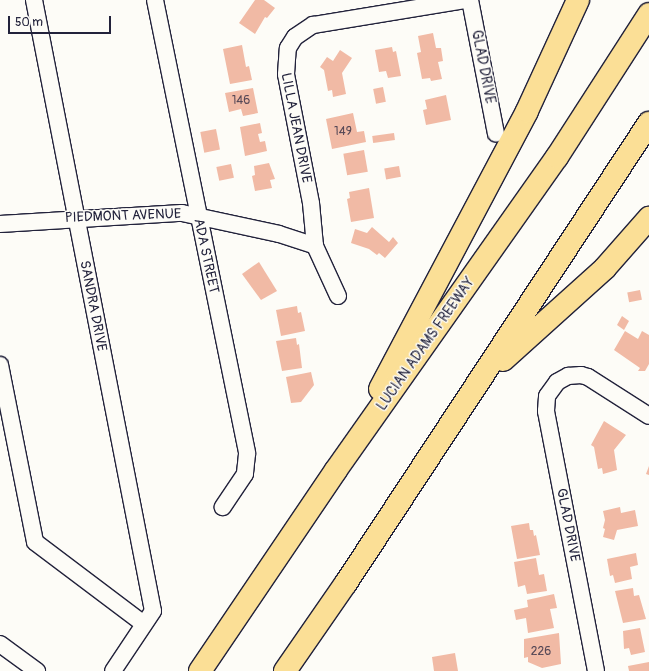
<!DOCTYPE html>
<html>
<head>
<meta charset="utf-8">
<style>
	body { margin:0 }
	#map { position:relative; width:649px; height:671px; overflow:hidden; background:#fdfcf7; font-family:Pangolin,sans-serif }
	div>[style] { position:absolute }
	.building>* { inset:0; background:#f1baa5; transform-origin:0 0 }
	.roads { filter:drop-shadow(1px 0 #22223b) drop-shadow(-1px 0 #22223b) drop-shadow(0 1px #22223b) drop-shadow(0 -1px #22223b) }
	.minor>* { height:16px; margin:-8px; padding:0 8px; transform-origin:8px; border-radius:8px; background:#fdfcf7 }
	.highway>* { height:22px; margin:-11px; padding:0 11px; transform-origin:11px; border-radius:11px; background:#fbdf96 }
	span { translate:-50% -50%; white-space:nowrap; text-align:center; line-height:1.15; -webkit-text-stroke:3px #fdfcf7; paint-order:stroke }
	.number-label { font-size:12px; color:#564856 }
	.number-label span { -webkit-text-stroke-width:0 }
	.street-label { font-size:14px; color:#22223b }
	.scale { position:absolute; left:8px; top:16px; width:103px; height:18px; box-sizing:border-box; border:2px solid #22223b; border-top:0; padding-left:5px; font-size:12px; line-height:14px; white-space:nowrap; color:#22223b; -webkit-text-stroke:3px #fdfcf7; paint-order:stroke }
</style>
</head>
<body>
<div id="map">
	<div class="building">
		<div style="clip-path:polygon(255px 0,264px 0,275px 8px,267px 18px,265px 17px,255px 34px,239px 23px)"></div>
		<div style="clip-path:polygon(433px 33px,436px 48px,441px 48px,443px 61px,438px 62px,442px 79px,431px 81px,430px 78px,422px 79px,417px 53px,421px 52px,418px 36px)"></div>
		<div style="clip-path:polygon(242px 45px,246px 67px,249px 66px,252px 80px,230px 84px,223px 49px)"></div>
		<div style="clip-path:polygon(392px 47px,393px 52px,396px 51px,401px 76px,388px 78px,386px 71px,379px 72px,375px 50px)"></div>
		<div style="clip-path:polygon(340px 50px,352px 58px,342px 73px,346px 94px,333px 97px,332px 90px,328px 91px,324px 70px,320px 67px,327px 57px,333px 61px)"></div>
		<div style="left:383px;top:87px;width:15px;height:10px;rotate:79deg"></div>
		<div style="clip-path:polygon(253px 88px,258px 113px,243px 116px,241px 109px,229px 112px,225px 93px)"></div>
		<div style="clip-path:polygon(446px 95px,451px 120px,426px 125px,423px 110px,427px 109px,425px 100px)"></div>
		<div style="clip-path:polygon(353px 113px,357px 132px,364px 131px,366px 142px,332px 149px,326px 119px)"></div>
		<div style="clip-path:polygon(260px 123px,262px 133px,258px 134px,260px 142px,265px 141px,267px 151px,245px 156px,240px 127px)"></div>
		<div style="left:216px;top:129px;width:21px;height:16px;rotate:79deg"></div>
		<div style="left:394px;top:133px;width:7px;height:22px;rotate:82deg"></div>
		<div style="left:364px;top:150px;width:22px;height:21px;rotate:80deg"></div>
		<div style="clip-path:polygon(269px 163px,275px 179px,270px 180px,272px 188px,255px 191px,252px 176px,255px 175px,254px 166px)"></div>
		<div style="left:231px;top:164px;width:14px;height:15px;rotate:78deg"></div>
		<div style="left:399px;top:166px;width:11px;height:15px;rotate:80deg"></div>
		<div style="clip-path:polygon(369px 188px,374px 218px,351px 222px,347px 199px,350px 198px,349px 192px)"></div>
		<div style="clip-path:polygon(372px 227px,389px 242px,393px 237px,398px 243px,385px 258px,379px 253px,377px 255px,369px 249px,351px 243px,355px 229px,367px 233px)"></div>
		<div style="clip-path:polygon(259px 262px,277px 291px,261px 300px,242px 274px)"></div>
		<div style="left:640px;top:290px;width:10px;height:13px;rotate:79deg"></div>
		<div style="clip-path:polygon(297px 306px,298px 313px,301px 312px,305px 331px,281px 336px,276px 310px)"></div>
		<div style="clip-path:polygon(622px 316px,629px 321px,624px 330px,617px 325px)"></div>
		<div style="clip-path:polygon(625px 331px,638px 339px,642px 331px,649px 335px,649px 364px,645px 371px,638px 371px,640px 368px,614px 350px)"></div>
		<div style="clip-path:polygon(296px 338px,297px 345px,299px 344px,302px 368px,282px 371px,276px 341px)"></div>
		<div style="clip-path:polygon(311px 372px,314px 385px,301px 402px,291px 403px,286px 377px)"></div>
		<div style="clip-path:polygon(604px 421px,626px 435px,614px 450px,617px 470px,603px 474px,602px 468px,598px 469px,594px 447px,591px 445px)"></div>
		<div style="clip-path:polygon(649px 466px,649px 475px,646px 474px)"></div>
		<div style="clip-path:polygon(620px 507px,621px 513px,635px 510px,638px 526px,617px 530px,614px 540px,603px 537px,605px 529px,603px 528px,605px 520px,603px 511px)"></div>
		<div style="clip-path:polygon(529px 523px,530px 530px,533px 530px,534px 536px,536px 535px,540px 555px,517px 559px,511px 526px)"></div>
		<div style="clip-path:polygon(636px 553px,638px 565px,630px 567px,632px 579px,615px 583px,613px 575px,610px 576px,607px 559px)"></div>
		<div style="clip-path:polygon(536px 558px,539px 575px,544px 574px,547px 591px,527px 594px,525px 585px,518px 587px,514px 562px)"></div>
		<div style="clip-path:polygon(633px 588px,634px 596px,639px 595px,646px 619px,623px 623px,615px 591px)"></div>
		<div style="clip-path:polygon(554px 594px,557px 608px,550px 609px,554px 628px,528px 633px,526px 618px,516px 620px,514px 610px,528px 607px,527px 600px)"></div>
		<div style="clip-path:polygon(640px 628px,645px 652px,631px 655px,629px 648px,624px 649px,623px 631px)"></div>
		<div style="clip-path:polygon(559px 633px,561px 664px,542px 668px,528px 662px,528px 657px,524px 658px,524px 639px)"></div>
		<div style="clip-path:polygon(455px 653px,458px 671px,434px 671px,432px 657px)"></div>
		<div style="clip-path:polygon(649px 662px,649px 671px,629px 671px,628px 666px)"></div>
	</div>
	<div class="roads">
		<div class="minor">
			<div style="left:34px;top:0;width:622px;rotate:78.98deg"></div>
			<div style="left:153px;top:611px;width:72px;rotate:123.7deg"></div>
			<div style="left:155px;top:0;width:463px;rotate:78.5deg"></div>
			<div style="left:247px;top:454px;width:20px;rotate:96deg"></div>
			<div style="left:245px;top:474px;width:40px;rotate:124deg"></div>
			<div style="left:470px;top:0;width:136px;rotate:79deg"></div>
			<div style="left:0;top:224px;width:182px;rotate:-3.5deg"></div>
			<div style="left:182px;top:213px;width:99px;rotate:12.2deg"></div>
			<div style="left:279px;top:234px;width:38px;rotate:18deg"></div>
			<div style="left:338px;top:296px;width:55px;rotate:-114.7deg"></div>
			<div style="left:315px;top:246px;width:43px;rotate:-95.3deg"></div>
			<div style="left:311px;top:203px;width:131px;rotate:-101deg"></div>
			<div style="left:286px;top:74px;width:26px;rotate:-86deg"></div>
			<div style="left:288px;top:48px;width:13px;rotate:-58deg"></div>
			<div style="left:295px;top:37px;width:22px;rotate:-34deg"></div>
			<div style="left:313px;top:25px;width:155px;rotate:-9.3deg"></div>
			<div style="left:0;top:365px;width:180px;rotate:78.8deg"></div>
			<div style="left:35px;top:542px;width:136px;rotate:37deg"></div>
			<div style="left:0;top:644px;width:46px;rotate:36.1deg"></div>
			<div style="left:596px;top:671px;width:265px;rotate:-100.9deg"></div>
			<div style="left:546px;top:411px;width:15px;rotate:-86deg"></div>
			<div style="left:547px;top:396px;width:17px;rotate:-54deg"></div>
			<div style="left:557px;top:382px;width:13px;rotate:-29deg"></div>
			<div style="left:568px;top:376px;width:13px;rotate:-4deg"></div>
			<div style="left:581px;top:375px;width:7px;rotate:16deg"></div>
			<div style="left:588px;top:377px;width:72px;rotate:32.6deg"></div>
		</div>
		<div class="highway">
			<div style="left:503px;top:360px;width:137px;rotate:-42deg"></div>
			<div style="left:605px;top:268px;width:67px;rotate:-48.7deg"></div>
			<div style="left:380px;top:389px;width:314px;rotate:-62.1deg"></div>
			<div style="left:527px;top:111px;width:122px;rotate:-65.3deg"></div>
			<div style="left:200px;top:671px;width:243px;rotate:-55.9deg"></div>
			<div style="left:336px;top:470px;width:383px;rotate:-54.8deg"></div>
			<div style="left:557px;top:157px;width:170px;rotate:-57.2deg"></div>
			<div style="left:285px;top:671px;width:107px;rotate:-55.3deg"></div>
			<div style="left:346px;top:583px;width:551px;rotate:-56.63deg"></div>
		</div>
	</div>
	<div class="number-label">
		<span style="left:241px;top:101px">146</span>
		<span style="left:343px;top:132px">149</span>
		<span style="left:541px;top:652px">226</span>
	</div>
	<div class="street-label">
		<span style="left:483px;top:67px;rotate:79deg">GLAD DRIVE</span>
		<span style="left:296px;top:128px;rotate:79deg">LILLA JEAN DRIVE</span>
		<span style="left:123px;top:216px;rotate:-2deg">PIEDMONT AVENUE</span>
		<span style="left:206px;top:256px;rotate:78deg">ADA STREET</span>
		<span style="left:93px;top:306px;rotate:79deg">SANDRA DRIVE</span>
		<span style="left:426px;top:344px;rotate:-55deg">LUCIAN ADAMS FREEWAY</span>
		<span style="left:568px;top:525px;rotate:79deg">GLAD DRIVE</span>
	</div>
	<div class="scale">50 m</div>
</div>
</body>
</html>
